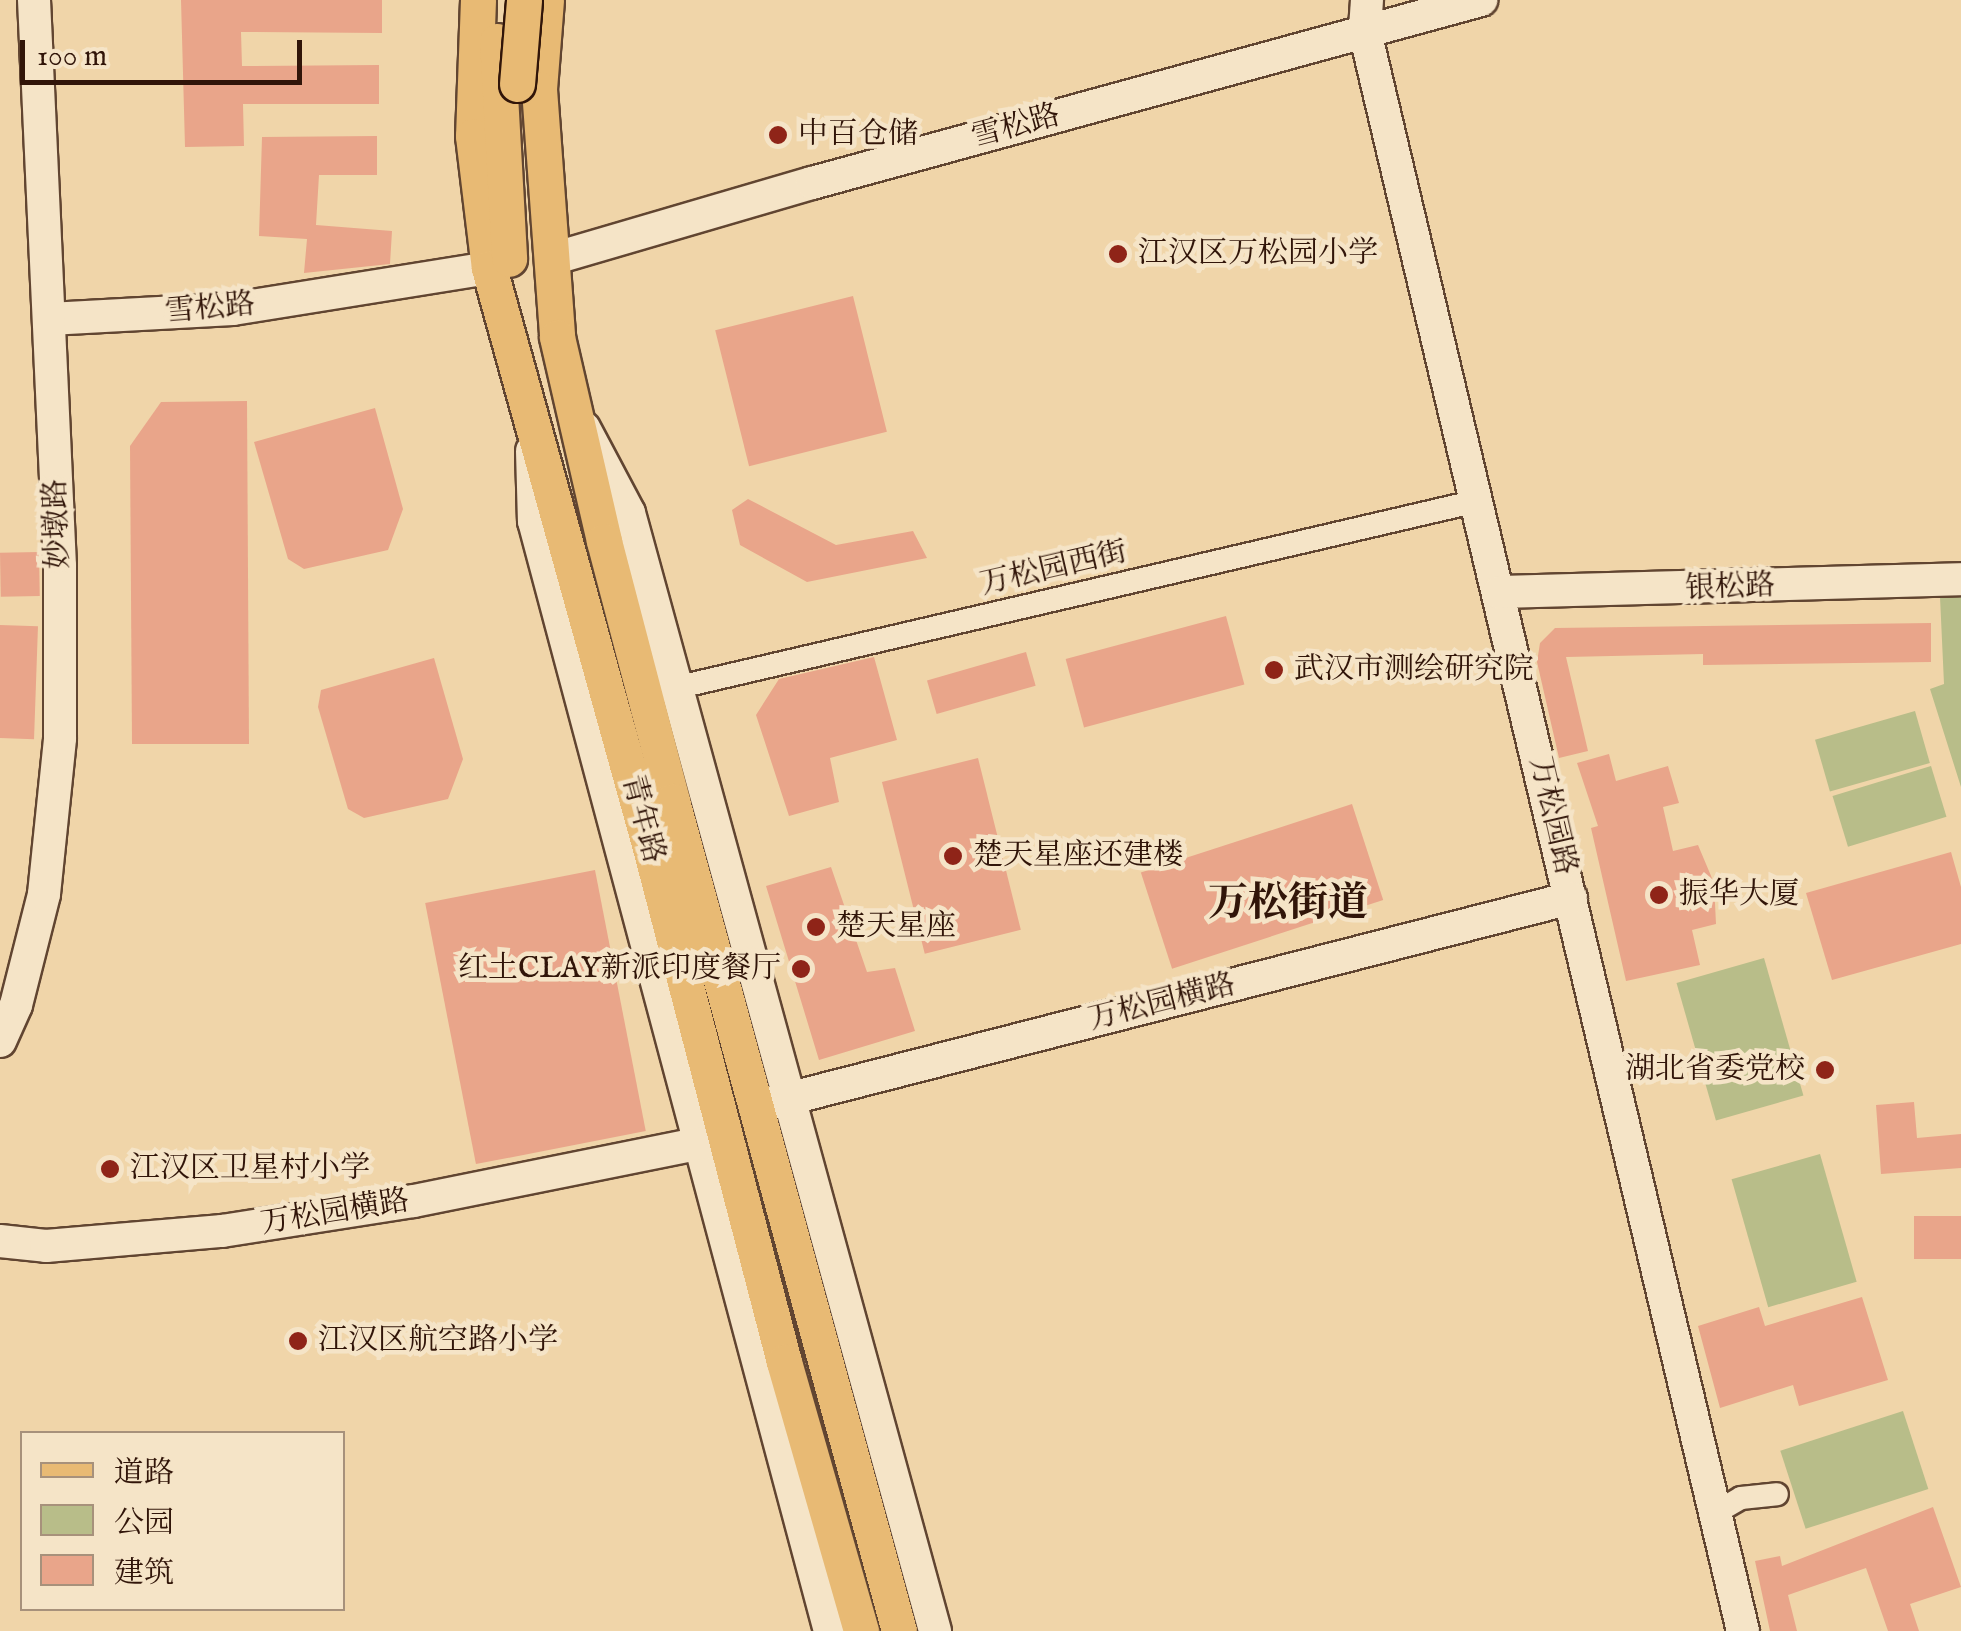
<!DOCTYPE html>
<html>
<head>
<meta charset="utf-8">
<style>
	body { margin:0 }
	#map { position:relative; width:1961px; height:1631px; overflow:hidden; background:#f0d5a9; font-family:"IM FELL English","Noto Serif SC",serif }
	div>[style] { position:absolute }
	.green>* { inset:0; background:#b8bd89; transform-origin:0 0 }
	.building>* { inset:0; background:#e9a58a; transform-origin:0 0 }
	.roads { filter:drop-shadow(2px 0 #614531) drop-shadow(-2px 0 #614531) drop-shadow(0 2px #614531) drop-shadow(0 -2px #614531) }
	.street>* { height:22px; margin:-11px; padding:0 11px; transform-origin:11px; border-radius:11px; background:#f5e4c7 }
	.secondary>* { height:32px; margin:-16px; padding:0 16px; transform-origin:16px; border-radius:16px; background:#f5e4c7 }
	.primary>* { height:35px; margin:-17.5px; padding:0 17.5px; transform-origin:17.5px; border-radius:17.5px; background:#e8ba74 }
	.bridges { filter:drop-shadow(2px 0 #311509) drop-shadow(-2px 0 #311509) drop-shadow(0 2px #311509) drop-shadow(0 -2px #311509) }
	.primary-bridge>* { height:35px; margin:-17.5px; padding:0 17.5px; transform-origin:17.5px; border-radius:17.5px; background:#e8ba74 }
	.dots>* { width:28px; height:28px; translate:-50% -50%; box-sizing:border-box; border:5px solid #f5e4c7; border-radius:50% }
	span { translate:-50% -50%; white-space:nowrap; text-align:center; line-height:1.15; -webkit-text-stroke:9px #f5e4c7; paint-order:stroke }
	.street-label { font-size:30px; color:#311509 }
	.poi-label { font-size:30px; color:#311509 }
	.left { translate:0 -50%; text-align:left }
	.right { translate:-100% -50%; text-align:right }
	.district-label { font-size:40px; color:#311509; font-weight:700 }
	.legend { position:absolute; left:20px; top:1431px; width:325px; height:180px; box-sizing:border-box; background:#f5e4c7; border:2px solid #a7917b; margin:0; padding:12px 18px; list-style:none; font-size:30px; color:#311509 }
	.legend li { display:flex; align-items:center; gap:20px; height:50px }
	.legend b { width:50px; border:2px solid #a7917b }
	.scale { position:absolute; left:20px; top:40px; width:282px; height:45px; box-sizing:border-box; border:5px solid #311509; border-top:0; padding-left:12px; font-size:30px; line-height:35px; white-space:nowrap; color:#311509; -webkit-text-stroke:8px #f5e4c7; paint-order:stroke }
</style>
</head>
<body>
<div id="map">
	<div class="green">
		<div style="clip-path:polygon(1961px 595px,1961px 787px,1930px 689px,1944px 684px,1940px 597px)"></div>
		<div style="left:1915px;top:711px;width:54px;height:104px;rotate:74deg"></div>
		<div style="left:1931px;top:766px;width:53px;height:103px;rotate:73deg"></div>
		<div style="left:1764px;top:958px;width:143px;height:91px;rotate:74deg"></div>
		<div style="left:1820px;top:1154px;width:133px;height:92px;rotate:74deg"></div>
		<div style="left:1903px;top:1411px;width:82px;height:129px;rotate:72deg"></div>
	</div>
	<div class="building">
		<div style="clip-path:polygon(181px 0,382px 0,382px 33px,241px 32px,242px 66px,379px 65px,379px 104px,243px 104px,244px 146px,185px 147px)"></div>
		<div style="clip-path:polygon(377px 136px,377px 175px,319px 175px,316px 225px,392px 231px,390px 264px,304px 273px,307px 239px,259px 236px,262px 137px)"></div>
		<div style="left:853px;top:296px;width:140px;height:142px;rotate:76deg"></div>
		<div style="clip-path:polygon(247px 401px,249px 744px,132px 744px,130px 446px,161px 402px)"></div>
		<div style="clip-path:polygon(375px 408px,403px 509px,388px 550px,304px 569px,288px 559px,254px 442px)"></div>
		<div style="clip-path:polygon(748px 499px,836px 545px,913px 531px,927px 558px,807px 582px,740px 545px,732px 510px)"></div>
		<div style="left:39px;top:552px;width:44px;height:39px;rotate:89deg"></div>
		<div style="left:1226px;top:616px;width:71px;height:166px;rotate:75deg"></div>
		<div style="clip-path:polygon(1931px 623px,1931px 662px,1703px 665px,1703px 654px,1566px 657px,1588px 751px,1559px 758px,1537px 662px,1540px 643px,1555px 628px)"></div>
		<div style="left:0;top:625px;width:38px;height:113px;rotate:2deg"></div>
		<div style="left:1026px;top:652px;width:35px;height:103px;rotate:74deg"></div>
		<div style="clip-path:polygon(874px 657px,897px 740px,830px 758px,839px 802px,789px 816px,756px 715px,779px 679px)"></div>
		<div style="clip-path:polygon(434px 658px,463px 759px,448px 799px,364px 818px,348px 809px,318px 707px,321px 690px)"></div>
		<div style="clip-path:polygon(1609px 754px,1616px 781px,1668px 766px,1679px 803px,1663px 807px,1673px 851px,1698px 845px,1714px 883px,1716px 924px,1692px 930px,1700px 965px,1626px 981px,1591px 828px,1598px 826px,1577px 763px)"></div>
		<div style="left:978px;top:758px;width:177px;height:99px;rotate:76deg"></div>
		<div style="left:1352px;top:804px;width:101px;height:222px;rotate:72deg"></div>
		<div style="clip-path:polygon(1951px 852px,1961px 887px,1961px 944px,1832px 980px,1806px 893px)"></div>
		<div style="clip-path:polygon(831px 867px,867px 972px,895px 968px,915px 1031px,819px 1060px,766px 886px)"></div>
		<div style="left:595px;top:870px;width:266px;height:173px;rotate:79deg"></div>
		<div style="clip-path:polygon(1914px 1102px,1917px 1138px,1961px 1134px,1961px 1168px,1881px 1174px,1876px 1105px)"></div>
		<div style="left:1961px;top:1216px;width:43px;height:47px;rotate:90deg"></div>
		<div style="clip-path:polygon(1862px 1297px,1888px 1380px,1799px 1406px,1793px 1385px,1720px 1408px,1698px 1326px,1759px 1307px,1765px 1326px)"></div>
		<div style="clip-path:polygon(1933px 1507px,1961px 1587px,1910px 1604px,1919px 1631px,1888px 1631px,1866px 1568px,1788px 1595px,1797px 1631px,1770px 1631px,1755px 1561px,1780px 1556px,1782px 1566px)"></div>
	</div>
	<div class="roads">
		<div class="street">
			<div style="left:662px;top:691px;width:837px;rotate:-13.12deg"></div>
			<div style="left:1715px;top:1513px;width:30px;rotate:-30deg"></div>
			<div style="left:1741px;top:1498px;width:36px;rotate:-6deg"></div>
		</div>
		<div class="secondary">
			<div style="left:1367px;top:0;width:32px;rotate:94deg"></div>
			<div style="left:1365px;top:32px;width:1643px;rotate:76.7deg"></div>
			<div style="left:552px;top:259px;width:271px;rotate:-16.3deg"></div>
			<div style="left:812px;top:183px;width:694px;rotate:-15.3deg"></div>
			<div style="left:49px;top:319px;width:184px;rotate:-3.1deg"></div>
			<div style="left:233px;top:309px;width:259px;rotate:-9.1deg"></div>
			<div style="left:584px;top:428px;width:96px;rotate:62.1deg"></div>
			<div style="left:629px;top:513px;width:1159px;rotate:74.69deg"></div>
			<div style="left:532px;top:451px;width:70px;rotate:88.4deg"></div>
			<div style="left:534px;top:521px;width:1149px;rotate:75.07deg"></div>
			<div style="left:1499px;top:592px;width:462px;rotate:-1.6deg"></div>
			<div style="left:0;top:1041px;width:39px;rotate:-66deg"></div>
			<div style="left:16px;top:1005px;width:114px;rotate:-75.8deg"></div>
			<div style="left:44px;top:894px;width:157px;rotate:-84.1deg"></div>
			<div style="left:60px;top:738px;width:172px;rotate:-90deg"></div>
			<div style="left:60px;top:566px;width:567px;rotate:-92.63deg"></div>
			<div style="left:768px;top:1104px;width:829px;rotate:-14.39deg"></div>
			<div style="left:0;top:1241px;width:46px;rotate:6.2deg"></div>
			<div style="left:46px;top:1246px;width:177px;rotate:-4.9deg"></div>
			<div style="left:222px;top:1231px;width:194px;rotate:-8.9deg"></div>
			<div style="left:414px;top:1201px;width:313px;rotate:-11.4deg"></div>
		</div>
		<div class="primary">
			<div style="left:478px;top:0;width:136px;rotate:92.1deg"></div>
			<div style="left:473px;top:136px;width:133px;rotate:83.1deg"></div>
			<div style="left:489px;top:268px;width:598px;rotate:74.48deg"></div>
			<div style="left:649px;top:844px;width:535px;rotate:75.39deg"></div>
			<div style="left:784px;top:1362px;width:280px;rotate:74deg"></div>
			<div style="left:546px;top:0;width:89px;rotate:94.5deg"></div>
			<div style="left:539px;top:89px;width:249px;rotate:85.8deg"></div>
			<div style="left:557px;top:337px;width:209px;rotate:77deg"></div>
			<div style="left:604px;top:541px;width:269px;rotate:75.3deg"></div>
			<div style="left:672px;top:801px;width:860px;rotate:74.7deg"></div>
			<div style="left:497px;top:41px;width:218px;rotate:86.8deg"></div>
		</div>
	</div>
	<div class="bridges">
		<div class="primary-bridge">
			<div style="left:517px;top:84px;width:84px;rotate:-85.2deg"></div>
		</div>
	</div>
	<div class="dots">
		<div style="left:778px;top:135px;background:#8f2418"></div>
		<div style="left:1118px;top:254px;background:#8f2418"></div>
		<div style="left:1274px;top:670px;background:#8f2418"></div>
		<div style="left:953px;top:856px;background:#8f2418"></div>
		<div style="left:1659px;top:895px;background:#8f2418"></div>
		<div style="left:816px;top:927px;background:#8f2418"></div>
		<div style="left:801px;top:969px;background:#8f2418"></div>
		<div style="left:1825px;top:1070px;background:#8f2418"></div>
		<div style="left:110px;top:1169px;background:#8f2418"></div>
		<div style="left:298px;top:1341px;background:#8f2418"></div>
	</div>
	<div class="street-label">
		<span style="left:1016px;top:127px;rotate:-15deg">雪松路</span>
		<span style="left:210px;top:309px;rotate:-5deg">雪松路</span>
		<span style="left:58px;top:524px;rotate:-92deg">妙墩路</span>
		<span style="left:1054px;top:569px;rotate:-13deg">万松园西街</span>
		<span style="left:1730px;top:588px;rotate:-2deg">银松路</span>
		<span style="left:1552px;top:816px;rotate:77deg">万松园路</span>
		<span style="left:642px;top:819px;rotate:75deg">青年路</span>
		<span style="left:1162px;top:1003px;rotate:-14deg">万松园横路</span>
		<span style="left:335px;top:1213px;rotate:-9deg">万松园横路</span>
	</div>
	<div class="poi-label">
		<span class="left" style="left:798px;top:135px">中百仓储</span>
		<span class="left" style="left:1138px;top:254px">江汉区万松园小学</span>
		<span class="left" style="left:1294px;top:670px">武汉市测绘研究院</span>
		<span class="left" style="left:973px;top:856px">楚天星座还建楼</span>
		<span class="left" style="left:1679px;top:895px">振华大厦</span>
		<span class="left" style="left:836px;top:927px">楚天星座</span>
		<span class="right" style="left:781px;top:969px">红土CLAY新派印度餐厅</span>
		<span class="right" style="left:1805px;top:1070px">湖北省委党校</span>
		<span class="left" style="left:130px;top:1169px">江汉区卫星村小学</span>
		<span class="left" style="left:318px;top:1341px">江汉区航空路小学</span>
	</div>
	<div class="district-label">
		<span style="left:1288px;top:905px">万松街道</span>
	</div>
	<ul class="legend">
	<li><b style="height:12px;background:#e8ba74"></b>道路</li>
	<li><b style="height:28px;background:#b8bd89"></b>公园</li>
	<li><b style="height:28px;background:#e9a58a"></b>建筑</li>
	</ul>
	<div class="scale">100 m</div>
</div>
</body>
</html>
